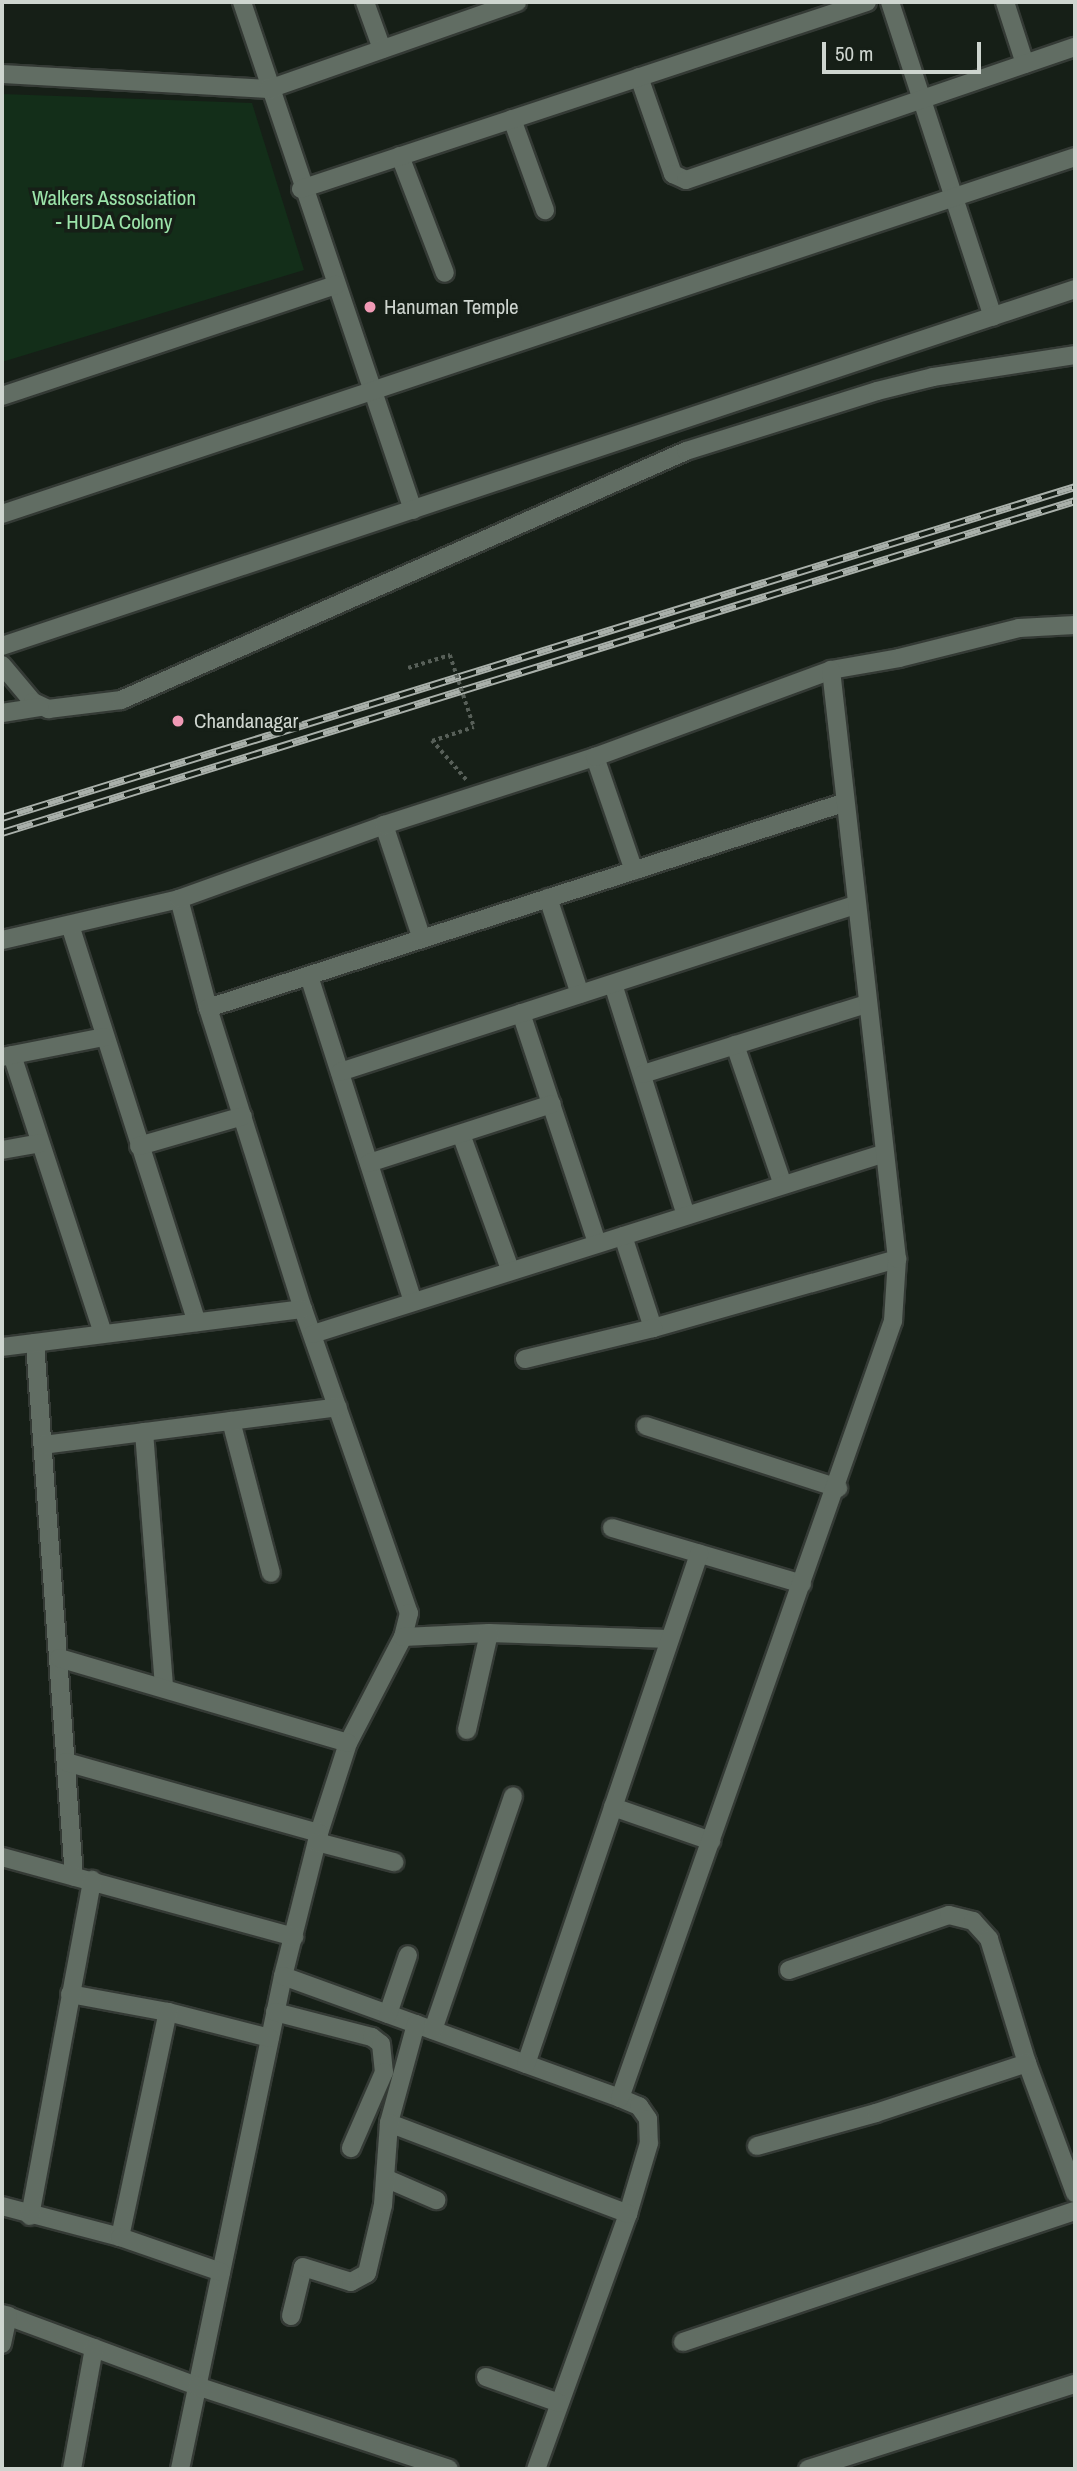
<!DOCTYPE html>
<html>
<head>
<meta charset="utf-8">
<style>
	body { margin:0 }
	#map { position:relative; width:1077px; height:2471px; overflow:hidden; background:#161f17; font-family:"Archivo Narrow",sans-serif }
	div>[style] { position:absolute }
	.green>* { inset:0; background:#132e19 }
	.path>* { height:3.5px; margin-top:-1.75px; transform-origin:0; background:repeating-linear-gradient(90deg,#575f58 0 3.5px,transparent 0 7px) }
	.roads { filter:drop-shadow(2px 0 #343a35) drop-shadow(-2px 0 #343a35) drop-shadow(0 2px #343a35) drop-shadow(0 -2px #343a35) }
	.minor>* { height:18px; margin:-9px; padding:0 9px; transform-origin:9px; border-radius:9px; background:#616d63 }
	.rail>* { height:8px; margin-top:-4px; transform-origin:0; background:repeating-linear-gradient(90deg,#161f17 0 16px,#a9b0aa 0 32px); box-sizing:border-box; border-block:2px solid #a9b0aa }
	.path-bridge>* { height:3.5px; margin-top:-1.75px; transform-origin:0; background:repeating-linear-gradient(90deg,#575f58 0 3.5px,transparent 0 7px) }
	.dots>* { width:19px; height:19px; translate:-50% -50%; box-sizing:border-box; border:4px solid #161f17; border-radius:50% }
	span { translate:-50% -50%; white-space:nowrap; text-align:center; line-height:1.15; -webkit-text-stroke:7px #161f17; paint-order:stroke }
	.park-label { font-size:21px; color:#9ce4aa }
	.poi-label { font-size:21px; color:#ced5cf }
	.left { translate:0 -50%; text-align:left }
	.frame { position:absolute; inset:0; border:4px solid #ced5cf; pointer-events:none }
	.scale { position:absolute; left:822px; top:42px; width:159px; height:32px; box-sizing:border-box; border:4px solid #ced5cf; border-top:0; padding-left:9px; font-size:21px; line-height:24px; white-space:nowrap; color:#ced5cf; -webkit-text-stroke:5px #161f17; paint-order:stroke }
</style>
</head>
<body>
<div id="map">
	<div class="green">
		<div style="clip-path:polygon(2px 94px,252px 103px,304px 270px,2px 362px)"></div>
	</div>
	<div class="path">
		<div style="left:408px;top:668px;width:44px;rotate:-17.2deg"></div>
		<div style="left:466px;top:780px;width:52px;rotate:-131.1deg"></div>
		<div style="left:432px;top:741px;width:44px;rotate:-18.4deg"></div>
	</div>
	<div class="roads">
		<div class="minor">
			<div style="left:242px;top:2px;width:536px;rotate:71.4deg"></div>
			<div style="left:365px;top:2px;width:50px;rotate:70.1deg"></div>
			<div style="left:890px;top:2px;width:331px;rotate:71.9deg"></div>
			<div style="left:1005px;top:2px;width:65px;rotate:72.1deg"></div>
			<div style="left:2px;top:74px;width:267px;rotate:3.2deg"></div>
			<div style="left:269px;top:89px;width:263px;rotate:-19.3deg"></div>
			<div style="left:639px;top:77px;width:103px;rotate:70.7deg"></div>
			<div style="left:673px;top:174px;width:14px;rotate:25deg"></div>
			<div style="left:686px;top:180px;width:411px;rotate:-18.9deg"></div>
			<div style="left:512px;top:119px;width:97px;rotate:70.1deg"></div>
			<div style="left:400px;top:156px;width:125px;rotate:69deg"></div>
			<div style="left:301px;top:189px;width:596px;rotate:-18.28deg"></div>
			<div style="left:2px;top:396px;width:352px;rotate:-18.4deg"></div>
			<div style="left:2px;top:514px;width:1131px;rotate:-18.4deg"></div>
			<div style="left:2px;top:646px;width:1131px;rotate:-18.4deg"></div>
			<div style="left:2px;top:665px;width:48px;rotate:50deg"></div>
			<div style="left:33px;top:702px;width:17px;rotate:25deg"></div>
			<div style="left:48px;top:709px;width:74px;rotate:-7deg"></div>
			<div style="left:121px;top:700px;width:617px;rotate:-23.78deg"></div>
			<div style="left:686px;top:451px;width:200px;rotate:-17.4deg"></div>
			<div style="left:877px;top:391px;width:58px;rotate:-14deg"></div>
			<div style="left:933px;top:377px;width:144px;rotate:-8.8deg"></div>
			<div style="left:2px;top:713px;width:38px;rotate:-9deg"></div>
			<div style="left:595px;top:757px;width:120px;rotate:71.1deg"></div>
			<div style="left:384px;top:825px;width:120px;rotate:71.6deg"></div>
			<div style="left:548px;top:898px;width:101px;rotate:71.6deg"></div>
			<div style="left:179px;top:899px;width:113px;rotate:75.1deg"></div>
			<div style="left:208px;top:1008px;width:316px;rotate:72.5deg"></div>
			<div style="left:303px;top:1309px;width:322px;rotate:70.8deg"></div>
			<div style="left:409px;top:1613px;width:25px;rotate:104deg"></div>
			<div style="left:403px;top:1637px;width:119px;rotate:117.4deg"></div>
			<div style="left:348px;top:1743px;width:95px;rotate:107.9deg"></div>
			<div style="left:319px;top:1833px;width:147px;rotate:104.1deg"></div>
			<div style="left:283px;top:1976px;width:504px;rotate:101.8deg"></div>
			<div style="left:70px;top:925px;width:417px;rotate:72.3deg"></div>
			<div style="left:2px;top:940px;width:182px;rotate:-13deg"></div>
			<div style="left:179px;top:899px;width:218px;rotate:-19.8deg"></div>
			<div style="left:384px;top:825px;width:222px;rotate:-17.9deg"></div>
			<div style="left:595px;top:757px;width:252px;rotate:-20.2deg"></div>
			<div style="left:831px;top:670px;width:69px;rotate:-10deg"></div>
			<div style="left:899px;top:658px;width:124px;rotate:-14deg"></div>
			<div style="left:1019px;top:628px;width:56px;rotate:-3.1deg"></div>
			<div style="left:309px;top:976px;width:341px;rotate:72.3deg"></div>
			<div style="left:613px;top:984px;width:242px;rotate:72.5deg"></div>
			<div style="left:208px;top:1008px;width:667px;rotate:-17.89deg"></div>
			<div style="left:521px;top:1013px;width:242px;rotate:71.7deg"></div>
			<div style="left:735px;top:1045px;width:145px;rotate:71.1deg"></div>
			<div style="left:12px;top:1055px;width:293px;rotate:71.9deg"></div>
			<div style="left:2px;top:1057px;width:104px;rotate:-11.1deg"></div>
			<div style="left:340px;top:1072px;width:541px;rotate:-17.97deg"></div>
			<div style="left:643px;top:1074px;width:235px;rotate:-17.4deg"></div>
			<div style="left:461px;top:1134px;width:144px;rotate:70.1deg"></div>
			<div style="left:139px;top:1146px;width:108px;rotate:-16.1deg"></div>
			<div style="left:2px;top:1150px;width:39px;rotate:-10deg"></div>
			<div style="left:369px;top:1163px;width:192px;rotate:-17.9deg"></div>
			<div style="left:623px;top:1236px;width:97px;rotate:71.9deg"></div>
			<div style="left:653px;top:1328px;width:254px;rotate:-15.8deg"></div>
			<div style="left:313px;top:1334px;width:597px;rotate:-17.55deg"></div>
			<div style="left:35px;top:1343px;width:535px;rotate:85.82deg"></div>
			<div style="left:2px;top:1347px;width:303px;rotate:-7.2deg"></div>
			<div style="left:525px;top:1359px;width:132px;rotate:-13.6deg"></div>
			<div style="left:231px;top:1421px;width:157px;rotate:75.3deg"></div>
			<div style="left:646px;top:1426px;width:202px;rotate:17.9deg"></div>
			<div style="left:144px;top:1432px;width:257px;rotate:85.5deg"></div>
			<div style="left:43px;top:1445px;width:297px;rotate:-7.3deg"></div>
			<div style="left:612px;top:1528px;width:198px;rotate:16.4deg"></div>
			<div style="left:403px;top:1637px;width:86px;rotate:-2.7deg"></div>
			<div style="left:489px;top:1633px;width:180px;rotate:1.9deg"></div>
			<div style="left:59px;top:1658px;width:301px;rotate:16.4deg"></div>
			<div style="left:467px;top:1730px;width:99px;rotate:-77.2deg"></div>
			<div style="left:66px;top:1762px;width:263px;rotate:15.7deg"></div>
			<div style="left:613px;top:1807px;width:104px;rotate:19.1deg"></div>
			<div style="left:317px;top:1842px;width:80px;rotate:14.6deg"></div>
			<div style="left:2px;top:1857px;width:303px;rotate:15.3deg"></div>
			<div style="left:789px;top:1970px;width:169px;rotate:-19deg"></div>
			<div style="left:949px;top:1915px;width:25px;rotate:14deg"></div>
			<div style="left:973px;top:1921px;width:24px;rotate:48deg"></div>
			<div style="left:989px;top:1939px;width:130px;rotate:73deg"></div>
			<div style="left:1027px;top:2063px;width:139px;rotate:69.7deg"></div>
			<div style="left:283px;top:1976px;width:358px;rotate:19.9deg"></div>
			<div style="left:620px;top:2098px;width:21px;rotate:23deg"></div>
			<div style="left:639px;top:2106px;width:16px;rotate:55deg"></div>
			<div style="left:648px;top:2119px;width:24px;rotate:88deg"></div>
			<div style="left:649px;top:2143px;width:74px;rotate:106.5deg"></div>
			<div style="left:628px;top:2214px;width:271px;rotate:109.8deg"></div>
			<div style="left:70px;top:1994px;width:100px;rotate:10.4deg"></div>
			<div style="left:168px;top:2012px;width:105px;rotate:14.3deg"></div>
			<div style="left:275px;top:2012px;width:100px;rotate:14.5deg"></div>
			<div style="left:372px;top:2037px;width:11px;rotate:38deg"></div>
			<div style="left:381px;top:2044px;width:28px;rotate:84deg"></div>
			<div style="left:384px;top:2072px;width:83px;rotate:113.5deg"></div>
			<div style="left:388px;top:2014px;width:62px;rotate:-71.3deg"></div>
			<div style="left:416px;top:2024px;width:103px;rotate:105.3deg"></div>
			<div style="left:389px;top:2123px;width:256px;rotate:20.8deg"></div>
			<div style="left:433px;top:2030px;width:247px;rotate:-71.1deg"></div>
			<div style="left:526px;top:2064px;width:539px;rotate:-71.26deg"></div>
			<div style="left:620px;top:2098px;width:824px;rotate:-70.64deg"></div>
			<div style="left:893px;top:1321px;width:62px;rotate:-86.3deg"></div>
			<div style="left:897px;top:1259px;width:593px;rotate:-96.39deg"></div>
			<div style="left:757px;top:2146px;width:123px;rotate:-15.5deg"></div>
			<div style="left:876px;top:2113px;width:159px;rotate:-18.3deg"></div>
			<div style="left:385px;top:2178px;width:56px;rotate:23.3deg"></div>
			<div style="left:2px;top:2206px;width:122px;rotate:14.7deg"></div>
			<div style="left:120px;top:2237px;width:230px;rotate:-78deg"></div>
			<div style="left:30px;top:2216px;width:342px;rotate:-79.5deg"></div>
			<div style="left:120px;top:2237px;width:107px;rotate:19.1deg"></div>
			<div style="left:2px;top:2314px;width:208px;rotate:20.3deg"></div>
			<div style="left:197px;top:2386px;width:265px;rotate:18.2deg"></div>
			<div style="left:291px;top:2316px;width:50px;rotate:-76.2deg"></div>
			<div style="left:303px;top:2267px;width:50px;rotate:17.4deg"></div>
			<div style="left:351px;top:2282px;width:18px;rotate:-29deg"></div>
			<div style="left:367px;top:2273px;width:70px;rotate:-76.8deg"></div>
			<div style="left:383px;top:2205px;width:82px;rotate:-85.8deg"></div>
			<div style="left:683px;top:2342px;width:413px;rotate:-18.5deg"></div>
			<div style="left:2px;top:2344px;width:29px;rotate:-78deg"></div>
			<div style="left:486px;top:2377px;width:77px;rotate:19.6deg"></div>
			<div style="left:72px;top:2469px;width:123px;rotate:-79.7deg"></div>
			<div style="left:808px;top:2469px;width:280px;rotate:-17.7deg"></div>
		</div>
	</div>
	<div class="rail">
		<div style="left:2px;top:818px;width:1123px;rotate:-17.14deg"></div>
		<div style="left:2px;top:833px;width:1123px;rotate:-17.19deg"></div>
	</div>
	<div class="path-bridge">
		<div style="left:450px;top:655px;width:76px;rotate:71.6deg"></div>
	</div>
	<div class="dots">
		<div style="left:370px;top:307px;background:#f09ab5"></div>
		<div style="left:178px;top:721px;background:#f09ab5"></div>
	</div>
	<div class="park-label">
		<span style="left:114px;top:210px">Walkers Assosciation<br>- HUDA Colony</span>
	</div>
	<div class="poi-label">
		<span class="left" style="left:384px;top:307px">Hanuman Temple</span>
		<span class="left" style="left:194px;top:721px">Chandanagar</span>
	</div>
	<div class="frame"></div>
	<div class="scale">50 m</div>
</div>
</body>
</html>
